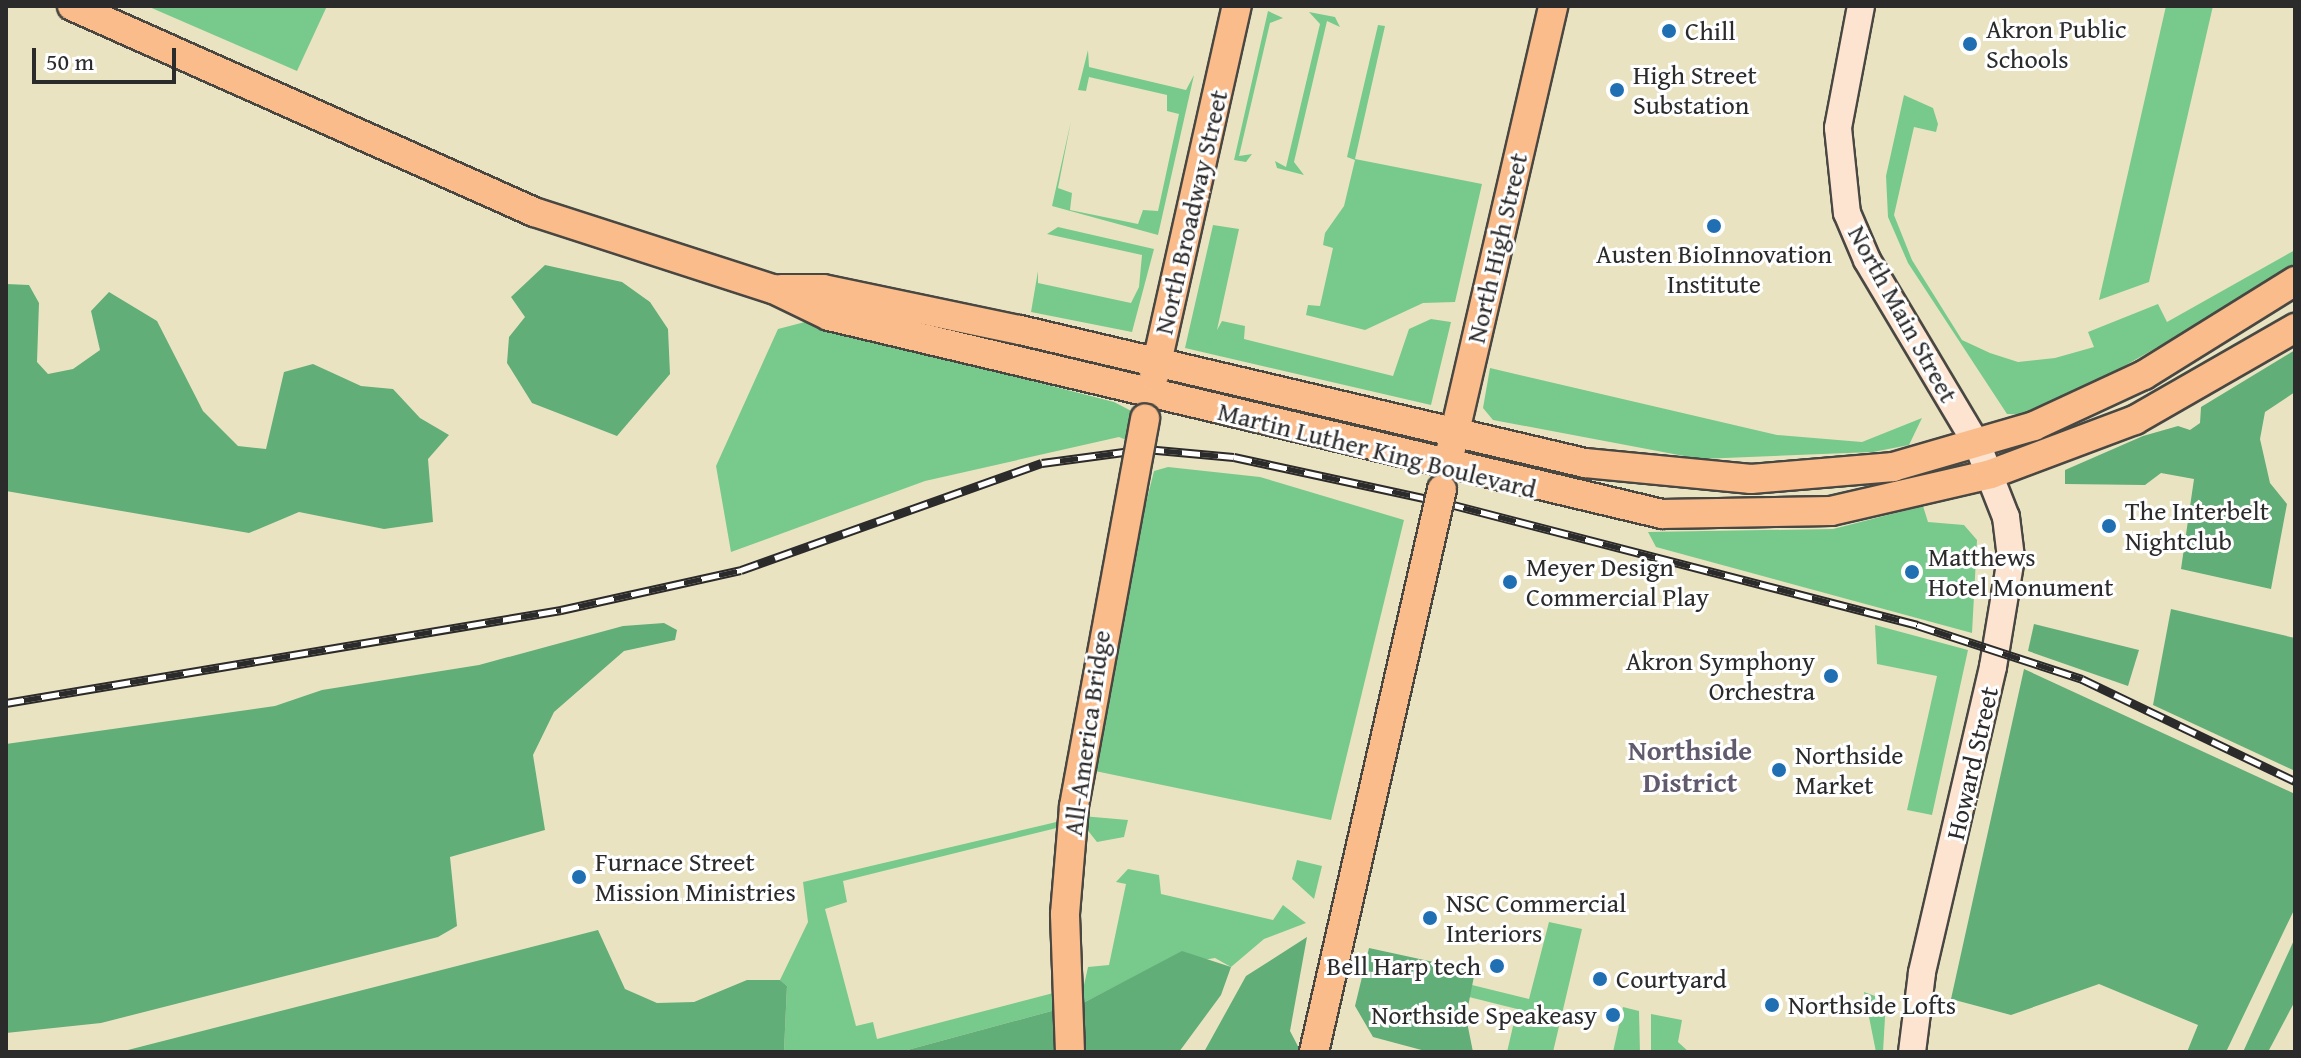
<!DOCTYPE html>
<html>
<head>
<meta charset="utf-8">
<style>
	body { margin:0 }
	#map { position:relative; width:2301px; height:1058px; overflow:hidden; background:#eae3c2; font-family:"Gentium Book Plus",serif }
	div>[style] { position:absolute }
	.green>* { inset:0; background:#78ca8c }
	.forest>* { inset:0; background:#62ae78 }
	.roads { filter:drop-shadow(2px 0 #484742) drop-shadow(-2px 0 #484742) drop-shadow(0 2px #484742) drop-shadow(0 -2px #484742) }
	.secondary>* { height:26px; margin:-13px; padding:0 13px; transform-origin:13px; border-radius:13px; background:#fde4d1 }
	.primary>* { height:28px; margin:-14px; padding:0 14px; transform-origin:14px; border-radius:14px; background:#fabc8b }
	.rail>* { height:9px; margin-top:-4.5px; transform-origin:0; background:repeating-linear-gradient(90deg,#fff 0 18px,#2b2b2b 0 36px); box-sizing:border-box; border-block:2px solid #2b2b2b }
	.bridges { filter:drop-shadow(2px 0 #484742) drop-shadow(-2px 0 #484742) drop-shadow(0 2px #484742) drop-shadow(0 -2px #484742) }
	.primary-bridge>* { height:28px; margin:-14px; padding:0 14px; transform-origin:14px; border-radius:14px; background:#fabc8b }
	.dots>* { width:22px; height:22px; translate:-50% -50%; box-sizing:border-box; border:4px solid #fff; border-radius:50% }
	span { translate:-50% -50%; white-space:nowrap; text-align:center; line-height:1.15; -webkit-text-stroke:6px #fff; paint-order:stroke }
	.poi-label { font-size:26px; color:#2b2b2b }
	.left { translate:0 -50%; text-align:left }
	.right { translate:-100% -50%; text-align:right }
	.street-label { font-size:26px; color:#2b2b2b }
	.neighbourhood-label { font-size:28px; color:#625b6d; font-weight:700 }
	.frame { position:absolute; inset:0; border:8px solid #2b2b2b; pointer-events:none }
	.scale { position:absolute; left:32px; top:48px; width:144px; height:36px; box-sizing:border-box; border:4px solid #2b2b2b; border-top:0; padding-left:10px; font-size:24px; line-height:28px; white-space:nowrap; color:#2b2b2b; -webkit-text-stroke:6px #fff; paint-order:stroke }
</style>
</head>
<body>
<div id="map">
	<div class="green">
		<div style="clip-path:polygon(147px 6px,327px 6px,297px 71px)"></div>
		<div style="clip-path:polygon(2166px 6px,2213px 6px,2149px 282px,2099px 300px)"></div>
		<div style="clip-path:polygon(1268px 11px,1283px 18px,1270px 23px,1239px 156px,1252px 154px,1246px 162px,1234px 160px)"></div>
		<div style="clip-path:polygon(1309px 12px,1335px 17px,1340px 27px,1327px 21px,1294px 162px,1304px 175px,1277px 168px,1275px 161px,1286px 167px,1320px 24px)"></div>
		<div style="clip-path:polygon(1378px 25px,1385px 26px,1355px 159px,1482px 184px,1455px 302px,1423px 303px,1365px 330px,1306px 315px,1308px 305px,1320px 306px,1333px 248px,1323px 245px,1325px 233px,1344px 206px,1355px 160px,1347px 157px)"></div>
		<div style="clip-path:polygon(1088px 50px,1089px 67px,1186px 90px,1194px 75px,1158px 235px,1052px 206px,1071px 121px,1058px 188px,1072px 193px,1070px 210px,1138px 224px,1143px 210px,1158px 211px,1179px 114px,1167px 111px,1167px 95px,1089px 77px,1086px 91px,1078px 90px)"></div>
		<div style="clip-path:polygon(1904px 95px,1933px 108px,1938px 124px,1936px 132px,1914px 127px,1894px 215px,1912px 260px,1962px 340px,1990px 353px,2018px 362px,2055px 358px,2094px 347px,2088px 332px,2158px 304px,2167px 322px,2295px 250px,2295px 269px,2038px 415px,2007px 414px,1908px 263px,1888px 217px,1886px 176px)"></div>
		<div style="clip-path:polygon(1213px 225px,1239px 229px,1217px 330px,1222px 321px,1245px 326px,1244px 339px,1393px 376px,1409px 329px,1431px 319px,1451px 322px,1431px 405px,1185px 348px)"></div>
		<div style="clip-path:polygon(1058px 227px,1154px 249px,1132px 332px,1031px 312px,1038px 271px,1038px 283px,1131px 303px,1139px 287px,1142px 255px,1047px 234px)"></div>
		<div style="clip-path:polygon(805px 322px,1114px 402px,1145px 418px,1139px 445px,1119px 437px,925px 481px,731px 552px,716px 466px,778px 329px)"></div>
		<div style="clip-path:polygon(1490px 368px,1777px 435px,1862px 442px,1922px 418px,1909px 445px,1873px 452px,1700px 459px,1493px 420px,1483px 408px)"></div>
		<div style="clip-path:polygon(1168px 467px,1260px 477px,1404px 520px,1331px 820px,1095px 771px,1141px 523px,1154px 471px)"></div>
		<div style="clip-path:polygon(1923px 506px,1928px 522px,1964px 525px,1977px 540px,1972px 633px,1656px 547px,1648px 532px,1833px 529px)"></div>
		<div style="clip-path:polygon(1875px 625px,1968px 650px,1932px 815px,1907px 810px,1937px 676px,1877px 664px)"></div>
		<div style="clip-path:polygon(1082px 816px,1128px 820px,1124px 837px,1097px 842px,1081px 822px,843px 881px,847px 902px,825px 909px,856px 1026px,873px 1022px,877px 1039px,1084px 985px,1088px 967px,1109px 965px,1126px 884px,1116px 882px,1128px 869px,1159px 875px,1161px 894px,1273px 920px,1283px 905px,1306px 923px,1264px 939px,1231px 967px,1215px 958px,1149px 969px,1085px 1002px,900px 1052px,784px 1052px,787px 986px,780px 980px,808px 922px,803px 882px)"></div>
		<div style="clip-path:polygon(1297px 860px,1322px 866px,1314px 899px,1292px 879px)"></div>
		<div style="clip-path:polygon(1549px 922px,1582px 929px,1553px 1052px,1507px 1052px,1517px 1009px,1469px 997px,1467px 991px,1472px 985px,1529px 999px)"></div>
		<div style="clip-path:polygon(1864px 992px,1886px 1000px,1883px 1052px,1876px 1052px)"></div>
		<div style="clip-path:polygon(1623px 1007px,1639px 1011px,1640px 1052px,1613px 1052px)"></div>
		<div style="clip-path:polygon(1651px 1014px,1682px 1020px,1678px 1042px,1689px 1052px,1651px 1052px)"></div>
	</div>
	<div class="forest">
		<div style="clip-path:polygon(545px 265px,622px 282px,650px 302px,668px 329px,670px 374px,617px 436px,532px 403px,507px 363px,509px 337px,525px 317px,511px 297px)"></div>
		<div style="clip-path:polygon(6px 284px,29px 285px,39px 303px,37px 362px,48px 374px,73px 369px,100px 350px,91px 311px,109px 292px,157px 321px,203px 411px,238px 446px,266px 449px,284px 372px,313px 364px,361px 386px,393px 389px,420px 418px,449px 435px,428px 459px,433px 522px,384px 529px,299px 512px,249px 533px,6px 491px)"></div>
		<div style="clip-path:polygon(2295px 350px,2295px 392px,2265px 412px,2260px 439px,2270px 483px,2287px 504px,2271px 589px,2181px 569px,2194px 479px,2161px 473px,2145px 485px,2065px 484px,2065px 470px,2143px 436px,2178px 426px,2190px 430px,2200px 423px,2201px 407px)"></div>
		<div style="clip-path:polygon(2171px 609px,2295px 638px,2295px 771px,2153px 705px)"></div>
		<div style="clip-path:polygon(664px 623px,677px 630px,675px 640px,624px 651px,554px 712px,533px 755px,545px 830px,450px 857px,457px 926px,438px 937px,101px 1023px,6px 1033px,6px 744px,275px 706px,322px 690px,479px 665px,623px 626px)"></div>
		<div style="clip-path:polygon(2034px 624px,2139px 650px,2128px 686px,2028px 651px)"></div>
		<div style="clip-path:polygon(2024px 669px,2295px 794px,2295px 908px,2226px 1052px,2187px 1052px,2198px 1025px,2099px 984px,2011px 1015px,1951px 999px)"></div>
		<div style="clip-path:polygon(598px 930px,625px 989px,657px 1003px,694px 1002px,747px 980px,780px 980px,787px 986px,784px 1052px,120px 1052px)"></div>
		<div style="clip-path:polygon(1307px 937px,1290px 1031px,1301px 1052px,1204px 1052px,1246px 976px)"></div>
		<div style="clip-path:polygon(2295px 938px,2295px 1001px,2268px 1052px,2243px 1052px)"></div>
		<div style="clip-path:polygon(1369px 948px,1475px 971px,1466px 1017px,1473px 1052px,1429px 1052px,1373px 1037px,1355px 1006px)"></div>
		<div style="clip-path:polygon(1182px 951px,1231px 967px,1221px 995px,1179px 1052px,900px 1052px,1085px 1002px)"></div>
	</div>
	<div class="roads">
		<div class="secondary">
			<div style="left:1861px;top:6px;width:124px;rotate:100.7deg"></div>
			<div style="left:1838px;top:128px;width:85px;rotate:84deg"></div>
			<div style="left:1847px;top:213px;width:51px;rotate:66.9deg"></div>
			<div style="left:1867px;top:260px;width:217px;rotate:59.2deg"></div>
			<div style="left:1978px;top:446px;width:76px;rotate:68.5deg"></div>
			<div style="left:2006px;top:517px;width:41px;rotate:83deg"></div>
			<div style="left:2011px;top:558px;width:110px;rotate:99.4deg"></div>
			<div style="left:1993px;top:667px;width:314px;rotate:103.1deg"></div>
			<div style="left:1922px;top:973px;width:80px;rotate:97.2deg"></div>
		</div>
		<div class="primary">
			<div style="left:72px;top:6px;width:506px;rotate:24.03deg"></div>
			<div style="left:534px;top:212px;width:251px;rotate:17.9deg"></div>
			<div style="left:773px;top:289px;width:62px;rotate:25.7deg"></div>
			<div style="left:829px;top:316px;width:856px;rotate:13.37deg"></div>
			<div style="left:1662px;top:514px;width:169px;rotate:-1deg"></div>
			<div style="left:1831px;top:511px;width:164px;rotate:-13deg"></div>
			<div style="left:1991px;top:474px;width:154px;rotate:-20.6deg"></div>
			<div style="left:2135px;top:420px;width:185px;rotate:-29.9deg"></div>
			<div style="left:781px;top:289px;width:42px"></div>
			<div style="left:823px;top:289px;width:201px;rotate:11.8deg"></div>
			<div style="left:1020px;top:330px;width:580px;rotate:13.25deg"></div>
			<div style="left:1585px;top:463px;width:167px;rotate:5.5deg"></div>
			<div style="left:1751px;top:479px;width:143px;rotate:-4.8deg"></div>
			<div style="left:1893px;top:467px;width:147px;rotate:-16.2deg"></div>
			<div style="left:2034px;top:426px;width:121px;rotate:-24.9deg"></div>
			<div style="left:2144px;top:375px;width:178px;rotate:-31.9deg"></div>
			<div style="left:1154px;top:376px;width:379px;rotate:-77.4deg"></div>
			<div style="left:1451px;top:449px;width:455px;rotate:-77deg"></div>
		</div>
	</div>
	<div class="rail">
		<div style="left:6px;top:703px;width:563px;rotate:-9.51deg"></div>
		<div style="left:561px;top:610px;width:184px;rotate:-12.5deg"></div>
		<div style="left:741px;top:570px;width:319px;rotate:-19.6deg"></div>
		<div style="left:1042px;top:463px;width:105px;rotate:-7.7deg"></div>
		<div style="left:1146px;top:449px;width:88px;rotate:5.2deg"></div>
		<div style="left:1234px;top:457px;width:217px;rotate:12.2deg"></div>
		<div style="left:1446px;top:503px;width:487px;rotate:14.5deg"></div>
		<div style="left:1917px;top:625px;width:174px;rotate:18.1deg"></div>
		<div style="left:2082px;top:679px;width:236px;rotate:25.6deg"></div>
	</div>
	<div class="bridges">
		<div class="primary-bridge">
			<div style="left:1070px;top:1052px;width:138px;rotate:-92.1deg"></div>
			<div style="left:1065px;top:914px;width:108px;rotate:-85.2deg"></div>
			<div style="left:1074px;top:806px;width:394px;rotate:-79.6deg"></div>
			<div style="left:1314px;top:1052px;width:577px;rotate:-77.19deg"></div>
		</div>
	</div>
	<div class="dots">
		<div style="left:1669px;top:31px;background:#1f6fb2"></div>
		<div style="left:1970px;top:44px;background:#1f6fb2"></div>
		<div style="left:1617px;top:90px;background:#1f6fb2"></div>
		<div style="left:1714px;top:226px;background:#1f6fb2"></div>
		<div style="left:2109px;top:526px;background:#1f6fb2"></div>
		<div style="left:1912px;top:572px;background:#1f6fb2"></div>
		<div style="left:1510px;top:582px;background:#1f6fb2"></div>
		<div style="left:1831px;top:676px;background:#1f6fb2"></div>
		<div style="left:1779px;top:770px;background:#1f6fb2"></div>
		<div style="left:579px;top:877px;background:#1f6fb2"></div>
		<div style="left:1430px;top:918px;background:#1f6fb2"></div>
		<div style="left:1497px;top:966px;background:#1f6fb2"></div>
		<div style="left:1600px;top:979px;background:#1f6fb2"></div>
		<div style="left:1772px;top:1005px;background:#1f6fb2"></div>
		<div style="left:1613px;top:1015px;background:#1f6fb2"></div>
	</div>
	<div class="poi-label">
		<span class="left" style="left:1986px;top:44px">Akron Public<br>Schools</span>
		<span class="left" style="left:1685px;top:31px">Chill</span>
		<span class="left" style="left:1633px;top:90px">High Street<br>Substation</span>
		<span style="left:1714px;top:269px">Austen BioInnovation<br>Institute</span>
		<span class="left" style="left:2125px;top:526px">The Interbelt<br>Nightclub</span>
		<span class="left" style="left:1928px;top:572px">Matthews<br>Hotel Monument</span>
		<span class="left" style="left:1526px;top:582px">Meyer Design<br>Commercial Play</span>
		<span class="right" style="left:1815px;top:676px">Akron Symphony<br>Orchestra</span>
		<span class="left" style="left:1795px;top:770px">Northside<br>Market</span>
		<span class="left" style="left:595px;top:877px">Furnace Street<br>Mission Ministries</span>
		<span class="left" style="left:1446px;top:918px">NSC Commercial<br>Interiors</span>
		<span class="right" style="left:1481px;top:966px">Bell Harp tech</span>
		<span class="left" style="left:1616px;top:979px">Courtyard</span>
		<span class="left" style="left:1788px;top:1005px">Northside Lofts</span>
		<span class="right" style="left:1597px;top:1015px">Northside Speakeasy</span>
	</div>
	<div class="street-label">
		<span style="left:1191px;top:212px;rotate:-77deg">North Broadway Street</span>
		<span style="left:1497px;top:248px;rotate:-77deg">North High Street</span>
		<span style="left:1903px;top:314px;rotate:61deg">North Main Street</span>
		<span style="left:1377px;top:450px;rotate:14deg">Martin Luther King Boulevard</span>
		<span style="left:1087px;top:733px;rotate:-82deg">All-America Bridge</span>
		<span style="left:1972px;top:763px;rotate:-77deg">Howard Street</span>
	</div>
	<div class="neighbourhood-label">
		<span style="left:1690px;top:766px">Northside<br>District</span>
	</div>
	<div class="frame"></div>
	<div class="scale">50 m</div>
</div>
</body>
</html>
